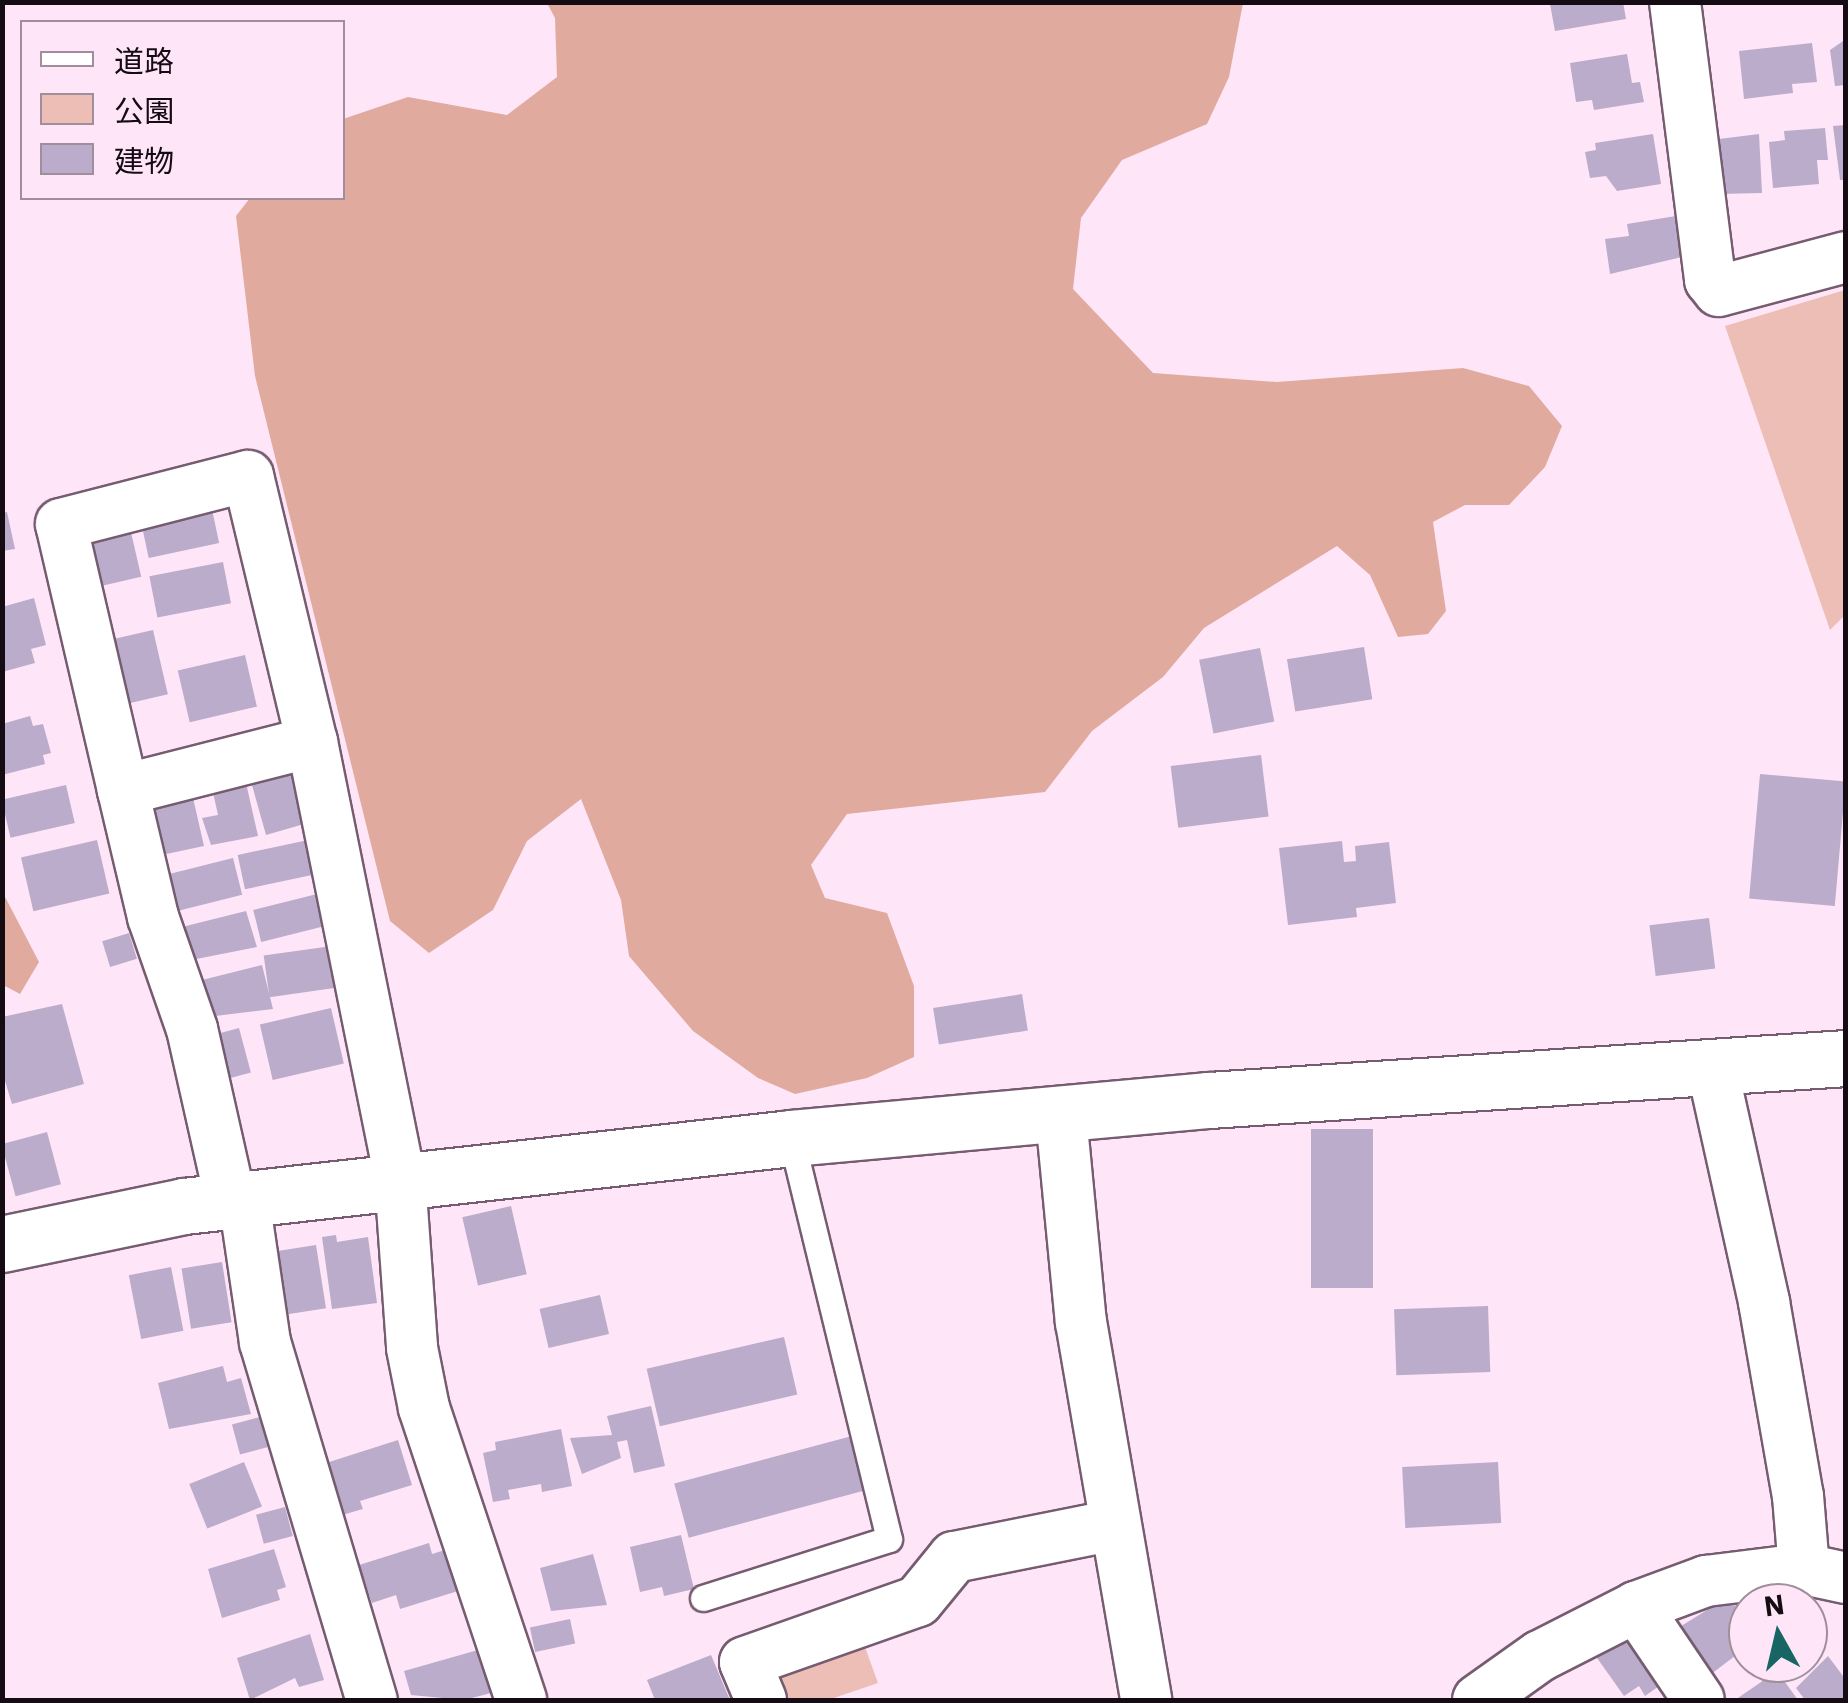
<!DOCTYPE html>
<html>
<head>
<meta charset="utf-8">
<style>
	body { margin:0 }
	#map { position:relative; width:1848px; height:1703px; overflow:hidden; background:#fee6f8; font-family:"IBM Plex Sans","Noto Sans JP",sans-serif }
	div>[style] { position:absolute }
	.green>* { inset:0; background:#edbeb5 }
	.forest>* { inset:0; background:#e1aa9f }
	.building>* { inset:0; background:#baacca; transform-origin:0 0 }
	.roads { filter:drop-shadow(2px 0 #765c70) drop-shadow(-2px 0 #765c70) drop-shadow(0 2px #765c70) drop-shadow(0 -2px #765c70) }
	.lane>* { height:25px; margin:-12.5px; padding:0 12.5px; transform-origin:12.5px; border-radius:12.5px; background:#fff }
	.street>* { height:50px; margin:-25px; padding:0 25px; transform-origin:25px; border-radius:25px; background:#fff }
	.secondary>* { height:55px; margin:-27.5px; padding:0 27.5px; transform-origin:27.5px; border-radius:27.5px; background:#fff }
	span { translate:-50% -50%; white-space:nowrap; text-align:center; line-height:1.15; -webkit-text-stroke:8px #fee6f8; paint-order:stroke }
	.frame { position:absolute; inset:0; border:5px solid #150b13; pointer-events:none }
	.legend { position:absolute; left:20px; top:20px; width:325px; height:180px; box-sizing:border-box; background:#fee6f8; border:2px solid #a18e9c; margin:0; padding:12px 18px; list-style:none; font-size:30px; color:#150b13 }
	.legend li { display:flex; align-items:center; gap:20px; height:50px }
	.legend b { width:50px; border:2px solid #a18e9c }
	.north { position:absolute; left:1728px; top:1583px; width:100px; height:100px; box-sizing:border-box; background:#fee6f8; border:2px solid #a18e9c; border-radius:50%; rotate:352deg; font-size:28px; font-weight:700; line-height:40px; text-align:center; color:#150b13 }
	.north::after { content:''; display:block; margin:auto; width:35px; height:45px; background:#186664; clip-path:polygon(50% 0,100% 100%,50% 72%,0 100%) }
</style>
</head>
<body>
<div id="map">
	<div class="green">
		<div style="clip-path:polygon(1845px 290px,1846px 614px,1830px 630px,1725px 326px)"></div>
		<div style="clip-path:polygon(861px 1636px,878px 1683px,828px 1700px,783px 1700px,777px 1684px,790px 1662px)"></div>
	</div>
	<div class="forest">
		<div style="clip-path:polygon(547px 3px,1243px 3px,1229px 77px,1207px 124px,1122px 160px,1081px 218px,1073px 289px,1153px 373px,1277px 382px,1463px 368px,1529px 386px,1562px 426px,1545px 467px,1509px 505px,1465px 505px,1433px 522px,1446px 611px,1428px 634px,1398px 637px,1370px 575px,1337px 546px,1204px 628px,1163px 677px,1092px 731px,1045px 792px,847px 814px,811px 865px,825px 898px,887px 913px,914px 986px,914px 1057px,867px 1078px,795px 1094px,758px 1078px,693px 1031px,629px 956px,621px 900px,581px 799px,527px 841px,493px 910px,429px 953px,390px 921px,255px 376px,236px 216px,250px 198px,342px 198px,343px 119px,408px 97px,507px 115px,557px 77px,555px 18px)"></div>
		<div style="clip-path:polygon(2px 891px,39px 962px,20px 994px,3px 985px)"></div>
	</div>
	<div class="building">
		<div style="clip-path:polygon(1623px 2px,1626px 19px,1555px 31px,1550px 4px)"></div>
		<div style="clip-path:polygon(1846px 39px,1846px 85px,1835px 86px,1830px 50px)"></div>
		<div style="clip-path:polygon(1812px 43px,1817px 82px,1792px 84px,1793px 93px,1744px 99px,1739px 51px)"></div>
		<div style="clip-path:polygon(1627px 54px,1632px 83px,1640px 82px,1644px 102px,1594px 110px,1592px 100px,1576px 102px,1570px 63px)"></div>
		<div style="clip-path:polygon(1846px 125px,1846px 180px,1840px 180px,1833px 126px)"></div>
		<div style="clip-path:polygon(1825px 128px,1828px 160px,1817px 160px,1819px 184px,1773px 188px,1769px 142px,1785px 140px,1784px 131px)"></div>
		<div style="clip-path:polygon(1653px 134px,1661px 184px,1617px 191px,1606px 176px,1590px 178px,1585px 152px,1596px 150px,1595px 143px)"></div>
		<div style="clip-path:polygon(1759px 134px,1762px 193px,1718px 194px,1711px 148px,1720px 147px,1719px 139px)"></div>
		<div style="clip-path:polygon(1676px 216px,1682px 257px,1610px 274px,1605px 239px,1629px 236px,1627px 224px)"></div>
		<div style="left:210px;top:500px;width:44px;height:72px;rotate:78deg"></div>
		<div style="clip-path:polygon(7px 512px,15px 549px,2px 551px,2px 513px)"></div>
		<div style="left:130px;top:528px;width:50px;height:49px;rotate:77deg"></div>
		<div style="left:223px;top:562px;width:42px;height:75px;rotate:79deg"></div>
		<div style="clip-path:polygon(34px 598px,46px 645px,31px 649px,35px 663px,2px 672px,2px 607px)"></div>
		<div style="left:153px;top:630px;width:66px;height:46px;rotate:77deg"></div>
		<div style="left:1364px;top:647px;width:53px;height:78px;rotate:81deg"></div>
		<div style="left:1260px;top:648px;width:75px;height:62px;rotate:79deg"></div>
		<div style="left:245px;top:655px;width:53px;height:69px;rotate:77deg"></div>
		<div style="clip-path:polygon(30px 716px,33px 726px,43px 724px,51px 753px,43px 755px,45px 764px,2px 775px,2px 724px)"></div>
		<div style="left:1261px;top:755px;width:62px;height:91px;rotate:83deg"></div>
		<div style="clip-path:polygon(288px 765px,291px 777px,300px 775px,304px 824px,266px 835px,252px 785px,263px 782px,260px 771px)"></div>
		<div style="clip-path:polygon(244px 774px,258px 836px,211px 845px,202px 818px,218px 815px,212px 788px)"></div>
		<div style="left:1760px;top:774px;width:86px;height:125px;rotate:5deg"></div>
		<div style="left:66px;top:785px;width:39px;height:66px;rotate:77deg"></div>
		<div style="clip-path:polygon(191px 789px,204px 846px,157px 856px,145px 815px,155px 813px,152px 799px)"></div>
		<div style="left:313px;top:839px;width:35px;height:77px;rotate:78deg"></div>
		<div style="left:97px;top:840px;width:55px;height:78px;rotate:77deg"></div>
		<div style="clip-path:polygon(1342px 841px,1344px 862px,1356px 861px,1355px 846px,1389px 842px,1396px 903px,1356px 908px,1357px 917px,1288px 925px,1279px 848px)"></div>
		<div style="left:233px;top:858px;width:38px;height:77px;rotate:76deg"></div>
		<div style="left:325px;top:892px;width:33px;height:74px;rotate:76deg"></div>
		<div style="clip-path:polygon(246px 911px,257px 947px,186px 961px,179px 934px,186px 926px)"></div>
		<div style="left:1709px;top:918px;width:51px;height:60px;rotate:83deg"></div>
		<div style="left:129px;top:933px;width:27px;height:28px;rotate:73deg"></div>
		<div style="left:332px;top:946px;width:42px;height:69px;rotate:82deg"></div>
		<div style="clip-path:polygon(262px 965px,273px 1009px,207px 1017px,194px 982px)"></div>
		<div style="left:1022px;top:994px;width:37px;height:90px;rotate:81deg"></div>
		<div style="clip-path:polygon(62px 1004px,84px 1084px,12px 1104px,2px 1071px,2px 1017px)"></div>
		<div style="left:331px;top:1008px;width:57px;height:73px;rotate:77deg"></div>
		<div style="left:239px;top:1028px;width:46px;height:25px;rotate:75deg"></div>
		<div style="left:1311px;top:1129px;width:62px;height:159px"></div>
		<div style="left:47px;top:1132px;width:54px;height:47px;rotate:75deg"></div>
		<div style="left:511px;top:1206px;width:70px;height:50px;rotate:77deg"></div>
		<div style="clip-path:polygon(336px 1235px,337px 1242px,368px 1237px,377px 1303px,332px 1309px,322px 1237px)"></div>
		<div style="left:316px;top:1245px;width:64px;height:47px;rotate:81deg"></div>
		<div style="left:222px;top:1262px;width:61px;height:41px;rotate:81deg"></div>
		<div style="left:171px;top:1267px;width:65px;height:43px;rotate:79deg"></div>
		<div style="left:600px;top:1295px;width:40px;height:62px;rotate:77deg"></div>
		<div style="left:1488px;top:1306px;width:66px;height:94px;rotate:88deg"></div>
		<div style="left:784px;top:1337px;width:59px;height:141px;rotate:77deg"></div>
		<div style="clip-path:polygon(223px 1366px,227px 1382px,241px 1378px,251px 1414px,169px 1429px,158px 1383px)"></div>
		<div style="clip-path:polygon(651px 1406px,665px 1466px,634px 1473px,627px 1440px,617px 1442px,621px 1458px,582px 1474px,570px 1438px,612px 1435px,607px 1416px)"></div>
		<div style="left:260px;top:1417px;width:31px;height:29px;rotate:75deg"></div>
		<div style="clip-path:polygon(561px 1429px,572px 1486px,542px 1492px,541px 1484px,508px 1490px,510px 1499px,493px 1502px,483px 1453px,496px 1450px,495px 1442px)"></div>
		<div style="left:852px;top:1436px;width:56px;height:184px;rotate:75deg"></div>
		<div style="clip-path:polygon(398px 1440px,412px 1485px,360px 1501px,363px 1509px,342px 1515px,326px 1463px)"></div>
		<div style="left:244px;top:1462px;width:48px;height:59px;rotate:68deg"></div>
		<div style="left:1498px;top:1462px;width:61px;height:96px;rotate:87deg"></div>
		<div style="left:285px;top:1507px;width:30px;height:30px;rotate:75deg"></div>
		<div style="clip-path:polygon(681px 1535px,694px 1589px,664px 1596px,662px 1587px,640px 1592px,630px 1547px)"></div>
		<div style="clip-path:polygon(429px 1543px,432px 1554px,445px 1550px,458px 1591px,400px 1609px,396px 1595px,372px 1603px,359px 1565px)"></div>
		<div style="clip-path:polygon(274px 1549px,286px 1587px,277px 1590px,280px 1600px,222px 1618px,208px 1569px)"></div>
		<div style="clip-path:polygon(593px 1554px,607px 1605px,551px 1611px,540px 1568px)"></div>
		<div style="clip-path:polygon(1758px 1588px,1770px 1603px,1748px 1603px,1748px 1646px,1706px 1678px,1697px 1667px,1704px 1662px,1678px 1628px,1728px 1597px,1735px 1606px)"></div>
		<div style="left:570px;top:1619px;width:25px;height:41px;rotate:78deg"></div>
		<div style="clip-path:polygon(1614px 1633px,1621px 1643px,1635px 1633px,1662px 1684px,1645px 1696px,1639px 1686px,1624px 1696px,1590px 1648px)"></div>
		<div style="clip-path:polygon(310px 1634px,324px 1680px,299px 1687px,295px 1678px,250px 1700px,237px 1658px)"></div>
		<div style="clip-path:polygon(478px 1650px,491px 1693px,464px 1700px,411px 1695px,404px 1671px)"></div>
		<div style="clip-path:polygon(711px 1655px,730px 1700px,655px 1700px,647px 1680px)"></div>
		<div style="clip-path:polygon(1828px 1656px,1846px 1680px,1846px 1700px,1805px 1700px,1796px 1688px)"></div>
		<div style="clip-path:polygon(1777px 1671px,1798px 1700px,1735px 1700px)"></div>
	</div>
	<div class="roads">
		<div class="lane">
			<div style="left:703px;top:1598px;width:195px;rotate:-17.6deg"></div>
			<div style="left:889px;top:1539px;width:413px;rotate:-103.7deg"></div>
		</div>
		<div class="street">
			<div style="left:1675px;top:2px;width:280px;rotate:82.8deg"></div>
			<div style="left:1710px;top:280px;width:14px;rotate:51deg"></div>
			<div style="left:1719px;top:291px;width:131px;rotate:-15deg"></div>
			<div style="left:123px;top:790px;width:273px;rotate:-103.1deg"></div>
			<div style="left:61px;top:524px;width:193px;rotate:-14.4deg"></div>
			<div style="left:248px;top:476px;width:274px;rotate:76.5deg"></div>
			<div style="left:1712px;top:1067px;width:241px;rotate:77.5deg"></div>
			<div style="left:1764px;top:1302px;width:197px;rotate:80.1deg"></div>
			<div style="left:1798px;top:1496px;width:73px;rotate:85.3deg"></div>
			<div style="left:1061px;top:1116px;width:207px;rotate:84.5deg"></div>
			<div style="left:1081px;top:1322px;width:384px;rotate:80.2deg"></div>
			<div style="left:244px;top:1200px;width:144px;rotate:81.6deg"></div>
			<div style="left:265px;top:1342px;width:374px;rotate:73.4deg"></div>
			<div style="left:231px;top:1202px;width:177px;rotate:-102.7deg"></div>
			<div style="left:192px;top:1029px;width:119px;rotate:-109.2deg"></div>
			<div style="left:153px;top:917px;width:130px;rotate:-103.3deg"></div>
			<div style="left:123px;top:790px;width:195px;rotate:-14.3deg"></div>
			<div style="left:312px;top:742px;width:446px;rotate:78.6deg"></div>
			<div style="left:400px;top:1179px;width:169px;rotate:85.9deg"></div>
			<div style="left:412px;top:1348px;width:61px;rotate:78.7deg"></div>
			<div style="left:424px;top:1408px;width:308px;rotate:71.6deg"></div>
			<div style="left:1636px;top:1607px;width:112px;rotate:55.9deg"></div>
			<div style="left:761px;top:1700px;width:41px;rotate:-112.8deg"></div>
			<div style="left:745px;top:1662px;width:183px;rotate:-19.4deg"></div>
			<div style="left:918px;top:1601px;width:57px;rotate:-50.7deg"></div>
			<div style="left:954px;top:1557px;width:163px;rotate:-11.3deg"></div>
			<div style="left:1478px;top:1700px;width:76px;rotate:-35.4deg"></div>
			<div style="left:1540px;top:1656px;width:108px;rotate:-27deg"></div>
			<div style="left:1636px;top:1607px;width:75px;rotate:-20.4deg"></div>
			<div style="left:1706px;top:1581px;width:99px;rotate:-7deg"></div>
			<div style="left:1804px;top:1569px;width:43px;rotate:12.1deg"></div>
		</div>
		<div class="secondary">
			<div style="left:2px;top:1244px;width:186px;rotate:-11.8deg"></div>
			<div style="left:184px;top:1206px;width:611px;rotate:-6.39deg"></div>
			<div style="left:791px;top:1138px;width:420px;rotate:-5.2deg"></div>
			<div style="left:1209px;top:1100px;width:638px;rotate:-3.77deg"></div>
		</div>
	</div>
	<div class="frame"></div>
	<ul class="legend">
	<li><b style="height:12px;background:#fff"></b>道路</li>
	<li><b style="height:28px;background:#edbeb5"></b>公園</li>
	<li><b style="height:28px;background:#baacca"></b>建物</li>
	</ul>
	<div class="north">N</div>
</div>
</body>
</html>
